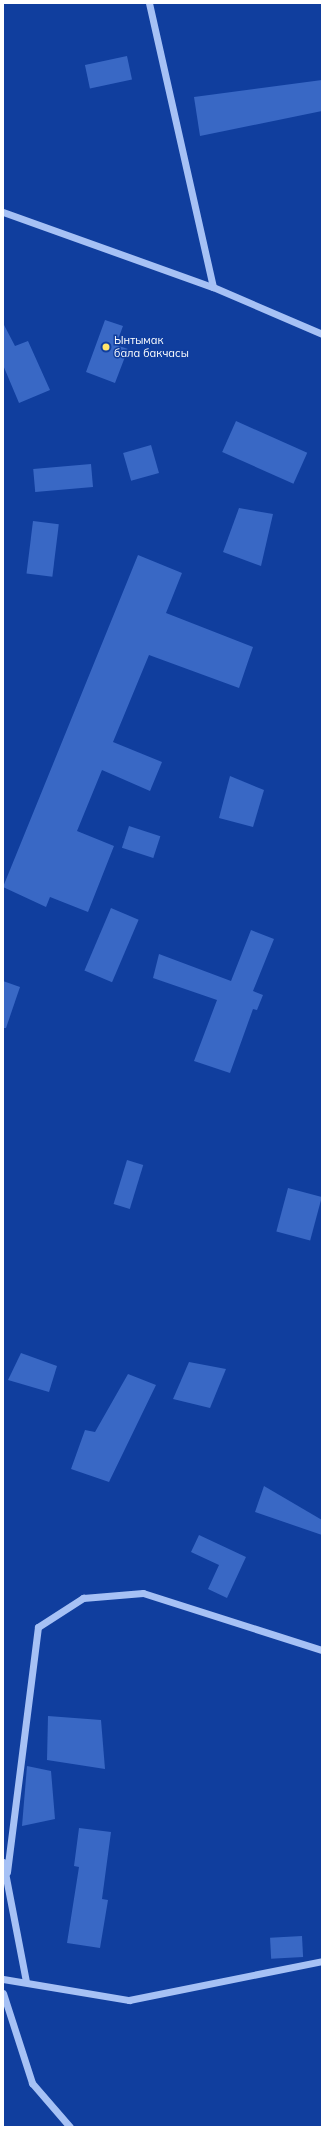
<!DOCTYPE html>
<html>
<head>
<meta charset="utf-8">
<style>
	body { margin:0 }
	#map { position:relative; width:325px; height:2130px; overflow:hidden; background:#103e9e; font-family:Mulish,sans-serif }
	div>[style] { position:absolute }
	.building>* { inset:0; background:#3968c5; transform-origin:0 0 }
	.minor>* { height:7px; margin:-3.5px; padding:0 3.5px; transform-origin:3.5px; border-radius:3.5px; background:#a6c1f5 }
	.dots>* { width:11px; height:11px; translate:-50% -50%; box-sizing:border-box; border:2px solid #103e9e; border-radius:50% }
	span { translate:-50% -50%; white-space:nowrap; text-align:center; line-height:1.15; -webkit-text-stroke:3px #103e9e; paint-order:stroke }
	.poi-label { font-size:11px; color:#fff }
	.left { translate:0 -50%; text-align:left }
	.frame { position:absolute; inset:0; border:4px solid #fff; pointer-events:none }
</style>
</head>
<body>
<div id="map">
	<div class="building">
		<div style="left:127px;top:56px;width:24px;height:43px;rotate:78deg"></div>
		<div style="clip-path:polygon(322px 80px,322px 111px,200px 136px,194px 97px)"></div>
		<div style="clip-path:polygon(105px 320px,123px 326px,116px 345px,128px 349px,115px 383px,86px 372px)"></div>
		<div style="clip-path:polygon(3px 323px,15px 346px,28px 341px,50px 390px,19px 403px,3px 365px)"></div>
		<div style="left:236px;top:421px;width:78px;height:34px;rotate:24deg"></div>
		<div style="left:151px;top:445px;width:29px;height:29px;rotate:74deg"></div>
		<div style="left:91px;top:464px;width:23px;height:58px;rotate:85deg"></div>
		<div style="clip-path:polygon(239px 508px,273px 514px,261px 566px,223px 552px)"></div>
		<div style="left:33px;top:521px;width:26px;height:53px;rotate:7deg"></div>
		<div style="clip-path:polygon(138px 555px,182px 573px,166px 613px,253px 647px,239px 688px,149px 655px,113px 742px,162px 762px,150px 791px,102px 770px,77px 831px,114px 846px,88px 912px,50px 897px,46px 907px,3px 887px)"></div>
		<div style="clip-path:polygon(230px 776px,264px 790px,253px 827px,219px 818px)"></div>
		<div style="left:129px;top:826px;width:33px;height:23px;rotate:18deg"></div>
		<div style="left:111px;top:908px;width:30px;height:68px;rotate:23deg"></div>
		<div style="clip-path:polygon(251px 930px,274px 939px,253px 991px,263px 995px,257px 1010px,253px 1009px,230px 1073px,194px 1061px,217px 1000px,153px 978px,159px 954px,231px 981px)"></div>
		<div style="clip-path:polygon(3px 981px,20px 987px,6px 1028px,3px 1028px)"></div>
		<div style="left:127px;top:1160px;width:17px;height:46px;rotate:17deg"></div>
		<div style="left:288px;top:1188px;width:35px;height:45px;rotate:15deg"></div>
		<div style="clip-path:polygon(21px 1353px,57px 1366px,49px 1392px,8px 1380px)"></div>
		<div style="clip-path:polygon(189px 1362px,226px 1369px,210px 1408px,173px 1399px)"></div>
		<div style="clip-path:polygon(128px 1374px,156px 1385px,109px 1482px,71px 1469px,85px 1430px,95px 1432px)"></div>
		<div style="clip-path:polygon(264px 1486px,322px 1520px,322px 1535px,255px 1512px)"></div>
		<div style="clip-path:polygon(199px 1535px,246px 1557px,227px 1598px,208px 1589px,219px 1565px,191px 1552px)"></div>
		<div style="clip-path:polygon(48px 1716px,101px 1720px,105px 1769px,47px 1760px)"></div>
		<div style="clip-path:polygon(27px 1766px,51px 1771px,55px 1819px,22px 1826px)"></div>
		<div style="clip-path:polygon(79px 1828px,111px 1832px,102px 1899px,108px 1900px,100px 1948px,67px 1943px,79px 1867px,74px 1866px)"></div>
		<div style="left:302px;top:1936px;width:21px;height:32px;rotate:87deg"></div>
	</div>
	<div class="minor">
		<div style="left:149px;top:3px;width:291px;rotate:77.3deg"></div>
		<div style="left:3px;top:212px;width:223px;rotate:19.7deg"></div>
		<div style="left:213px;top:287px;width:119px;rotate:23.3deg"></div>
		<div style="left:3px;top:1862px;width:122px;rotate:79.1deg"></div>
		<div style="left:7px;top:1872px;width:247px;rotate:-82.8deg"></div>
		<div style="left:38px;top:1627px;width:54px;rotate:-32.8deg"></div>
		<div style="left:83px;top:1598px;width:60px;rotate:-4.8deg"></div>
		<div style="left:143px;top:1593px;width:188px;rotate:17.7deg"></div>
		<div style="left:3px;top:1979px;width:128px;rotate:9.5deg"></div>
		<div style="left:129px;top:2000px;width:197px;rotate:-11.4deg"></div>
		<div style="left:3px;top:1993px;width:95px;rotate:72.1deg"></div>
		<div style="left:32px;top:2083px;width:58px;rotate:49.2deg"></div>
	</div>
	<div class="dots">
		<div style="left:106px;top:347px;background:#ffe46a"></div>
	</div>
	<div class="poi-label">
		<span class="left" style="left:114px;top:347px">Ынтымак<br>бала бакчасы</span>
	</div>
	<div class="frame"></div>
</div>
</body>
</html>
